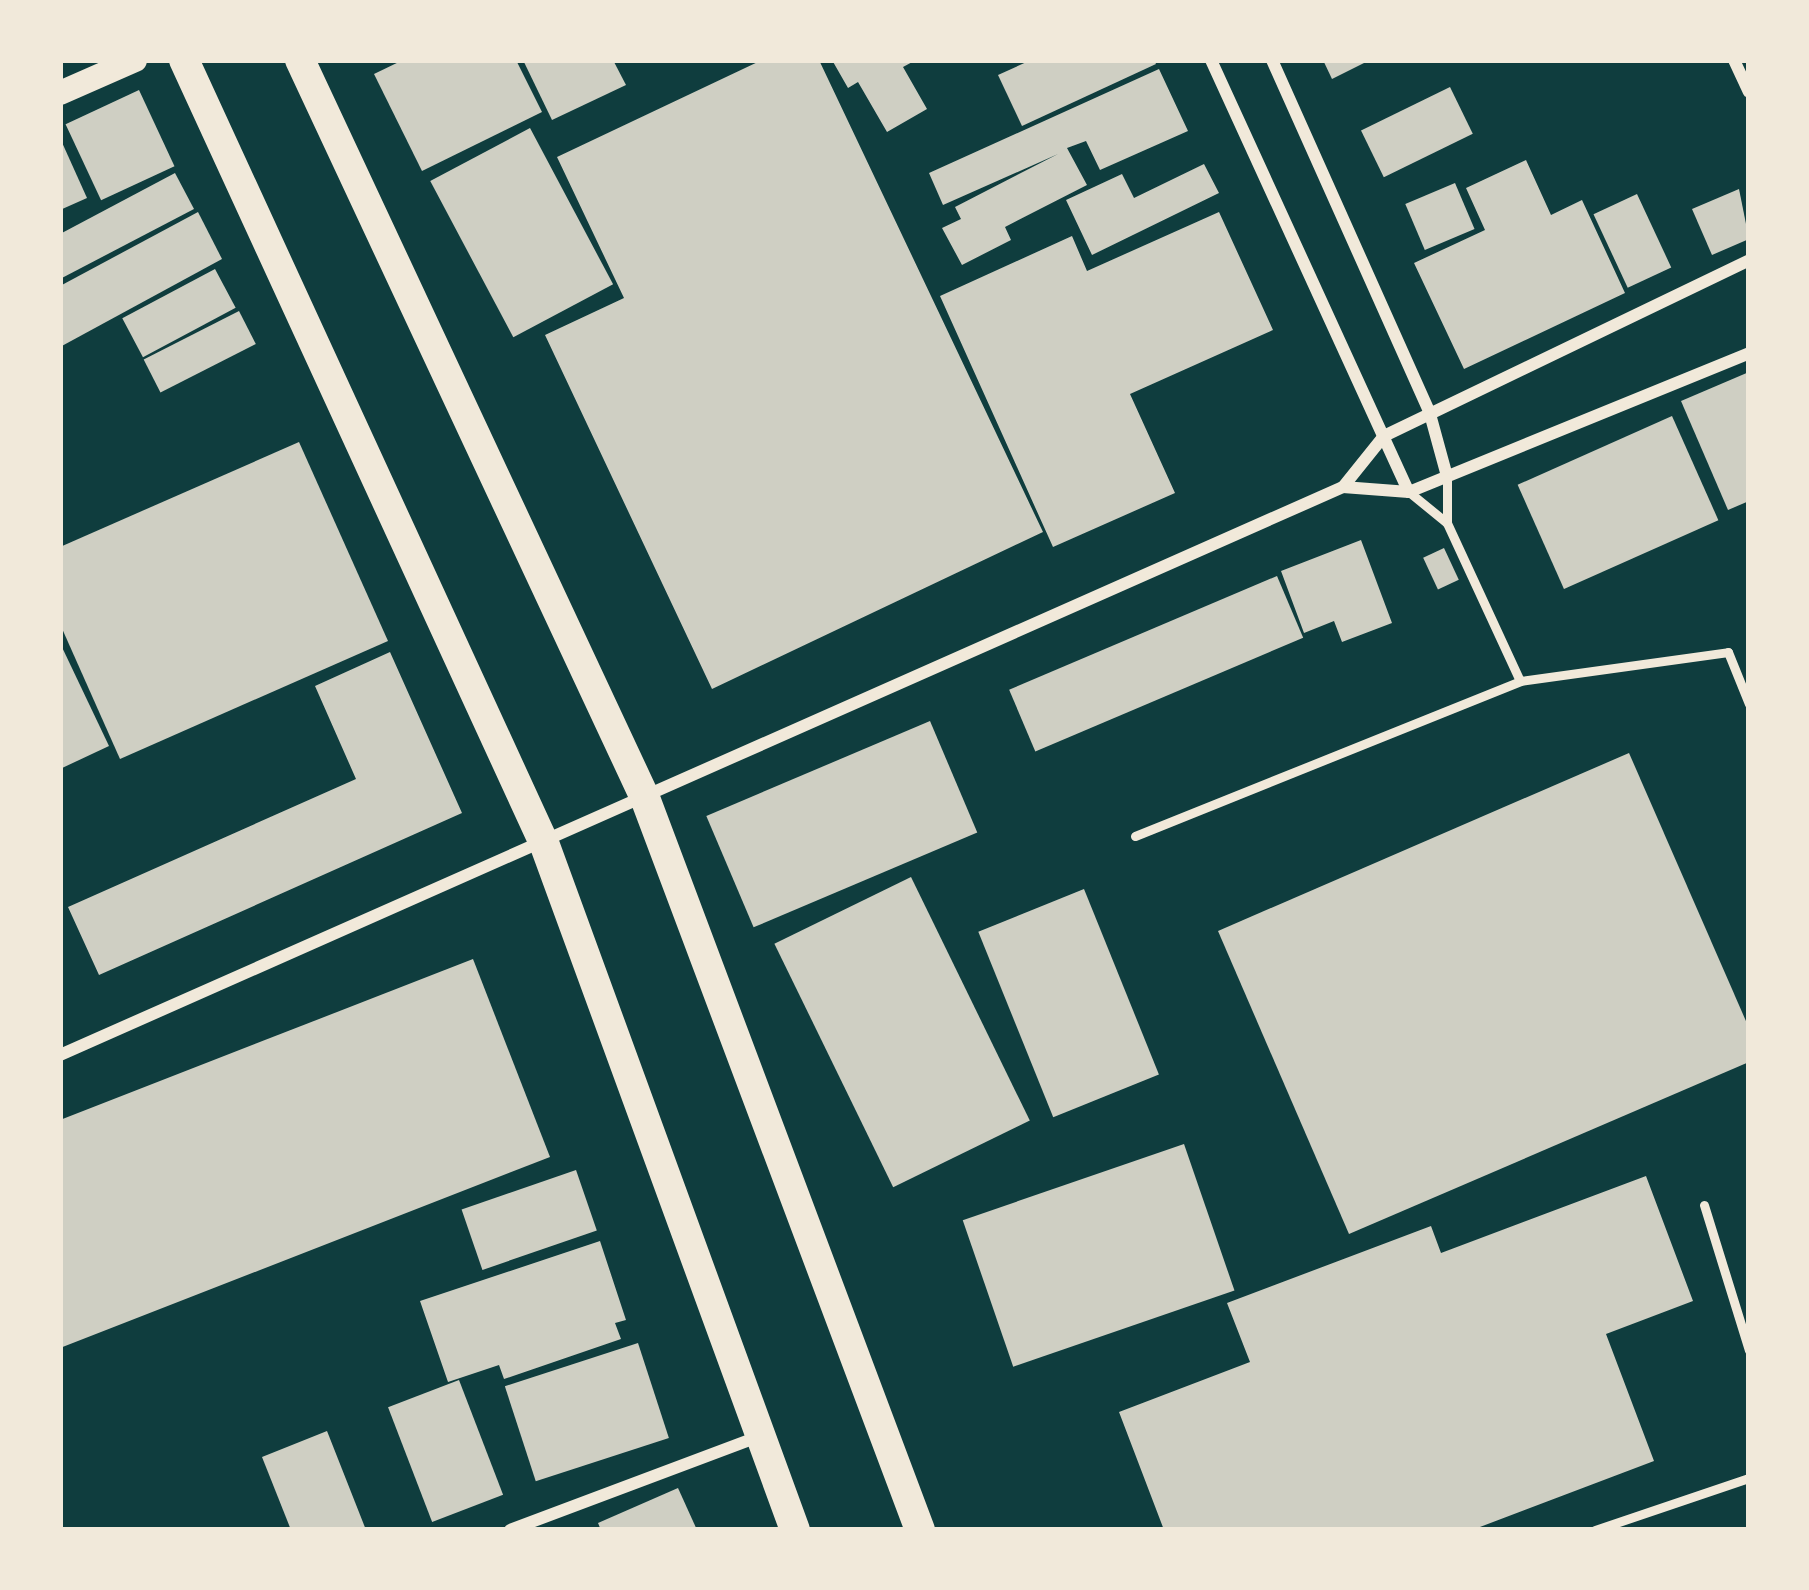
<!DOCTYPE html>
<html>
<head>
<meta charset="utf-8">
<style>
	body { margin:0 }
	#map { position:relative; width:1809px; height:1590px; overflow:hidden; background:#0f3d3e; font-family:"Archivo Narrow",sans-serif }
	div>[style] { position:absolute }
	.building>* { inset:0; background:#cfcfc3; transform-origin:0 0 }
	.service>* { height:9px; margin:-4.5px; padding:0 4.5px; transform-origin:4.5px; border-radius:4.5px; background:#f1e9da }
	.minor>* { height:12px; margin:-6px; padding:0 6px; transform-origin:6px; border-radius:6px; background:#f1e9da }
	.secondary>* { height:24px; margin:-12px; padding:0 12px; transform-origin:12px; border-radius:12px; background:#f1e9da }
	.primary>* { height:30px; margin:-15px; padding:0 15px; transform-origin:15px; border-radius:15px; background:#f1e9da }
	span { translate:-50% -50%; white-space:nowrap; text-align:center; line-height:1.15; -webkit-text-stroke:9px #f1e9da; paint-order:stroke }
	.frame { position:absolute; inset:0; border:63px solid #f1e9da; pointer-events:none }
</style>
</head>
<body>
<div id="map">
	<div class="building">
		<div style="clip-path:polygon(403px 60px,516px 60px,542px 112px,422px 171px,374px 74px)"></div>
		<div style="clip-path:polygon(523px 60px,613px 60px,626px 85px,552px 120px)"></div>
		<div style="clip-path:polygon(762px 60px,819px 60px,1043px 532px,712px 689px,545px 335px,624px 298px,557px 157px)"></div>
		<div style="clip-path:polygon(832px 60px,916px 60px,903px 67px,927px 109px,887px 132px,858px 82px,848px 88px)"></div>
		<div style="clip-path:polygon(1031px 60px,1154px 60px,1156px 64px,1022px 126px,998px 75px)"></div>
		<div style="clip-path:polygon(1323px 60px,1370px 60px,1332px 79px)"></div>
		<div style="clip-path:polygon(1159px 69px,1188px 131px,1100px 170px,1086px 141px,1067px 148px,1087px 185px,1005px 227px,1011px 240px,962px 265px,942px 228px,961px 219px,955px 207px,1058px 154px,943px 205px,929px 173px)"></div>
		<div style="left:1450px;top:87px;width:52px;height:99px;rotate:64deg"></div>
		<div style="left:139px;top:90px;width:84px;height:81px;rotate:65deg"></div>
		<div style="left:530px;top:128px;width:177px;height:113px;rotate:62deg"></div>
		<div style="clip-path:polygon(60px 138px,87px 198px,60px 210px)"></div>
		<div style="clip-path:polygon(1526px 160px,1551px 215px,1582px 200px,1625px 293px,1464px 369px,1414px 263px,1485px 230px,1466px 188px)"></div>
		<div style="clip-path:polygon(1204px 164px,1219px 193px,1092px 255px,1066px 200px,1122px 174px,1134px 198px)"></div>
		<div style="clip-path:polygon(175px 173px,194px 209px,60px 279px,60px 234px)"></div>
		<div style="left:1455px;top:183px;width:50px;height:54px;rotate:67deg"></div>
		<div style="clip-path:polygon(1739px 189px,1749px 239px,1712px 255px,1692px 209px)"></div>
		<div style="left:1637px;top:194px;width:81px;height:48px;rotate:65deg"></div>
		<div style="clip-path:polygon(198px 212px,222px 259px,60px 347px,60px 286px)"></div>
		<div style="clip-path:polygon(1219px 212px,1273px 330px,1130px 394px,1175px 493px,1053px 547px,940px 296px,1072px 236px,1087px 271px)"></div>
		<div style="left:215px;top:269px;width:44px;height:105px;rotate:62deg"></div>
		<div style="left:239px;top:311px;width:37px;height:107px;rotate:63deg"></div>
		<div style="clip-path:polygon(1749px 372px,1749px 501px,1728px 510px,1681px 401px)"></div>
		<div style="left:1672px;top:416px;width:114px;height:169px;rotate:66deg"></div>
		<div style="clip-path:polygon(299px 442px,388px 641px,120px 759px,60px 624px,60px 547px)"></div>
		<div style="clip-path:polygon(1361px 540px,1392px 623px,1342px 642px,1334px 621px,1304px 633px,1281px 571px)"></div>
		<div style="left:1444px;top:548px;width:35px;height:23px;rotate:65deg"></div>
		<div style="left:1277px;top:576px;width:67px;height:291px;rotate:67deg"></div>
		<div style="clip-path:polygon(60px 643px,109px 746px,60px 769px)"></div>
		<div style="clip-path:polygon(390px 652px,462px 813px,99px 975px,68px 907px,356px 779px,315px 686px)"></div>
		<div style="left:930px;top:721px;width:121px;height:243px;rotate:67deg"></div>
		<div style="clip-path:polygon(1629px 753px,1749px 1028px,1749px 1062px,1349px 1234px,1218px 931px)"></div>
		<div style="left:911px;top:877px;width:271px;height:152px;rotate:64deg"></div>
		<div style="left:1084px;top:889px;width:200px;height:114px;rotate:68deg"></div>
		<div style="clip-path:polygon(473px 959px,550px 1157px,60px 1348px,60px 1120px)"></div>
		<div style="left:1184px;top:1144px;width:155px;height:234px;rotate:71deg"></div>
		<div style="left:576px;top:1170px;width:64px;height:121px;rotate:71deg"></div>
		<div style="clip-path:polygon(1646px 1176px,1693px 1301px,1606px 1334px,1654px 1461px,1472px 1530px,1164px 1530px,1119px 1412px,1250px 1362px,1227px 1303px,1431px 1226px,1441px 1253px)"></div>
		<div style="clip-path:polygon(600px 1241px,626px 1320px,615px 1323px,621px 1339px,504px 1379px,499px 1365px,448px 1382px,420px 1301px)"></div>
		<div style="left:638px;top:1343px;width:100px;height:140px;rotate:72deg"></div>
		<div style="left:459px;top:1380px;width:123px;height:76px;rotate:69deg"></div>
		<div style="clip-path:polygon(327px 1431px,366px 1530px,291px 1530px,262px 1457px)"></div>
		<div style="clip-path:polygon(678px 1488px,697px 1530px,601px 1530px,598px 1523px)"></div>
	</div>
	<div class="service">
		<div style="left:1447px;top:476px;width:47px;rotate:90deg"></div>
		<div style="left:1447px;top:523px;width:174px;rotate:65.2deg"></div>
		<div style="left:1520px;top:681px;width:210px;rotate:-7.9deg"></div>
		<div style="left:1728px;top:652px;width:56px;rotate:68deg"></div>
		<div style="left:1409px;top:492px;width:49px;rotate:39.2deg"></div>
		<div style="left:1135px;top:836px;width:415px;rotate:-21.9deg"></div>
		<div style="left:1704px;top:1205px;width:152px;rotate:72.8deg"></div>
		<div style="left:1595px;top:1530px;width:163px;rotate:-18.7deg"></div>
	</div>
	<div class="minor">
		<div style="left:1211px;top:60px;width:475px;rotate:65.4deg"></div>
		<div style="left:1272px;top:60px;width:388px;rotate:65.9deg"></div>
		<div style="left:1430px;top:414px;width:64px;rotate:74.7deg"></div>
		<div style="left:1734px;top:60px;width:35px;rotate:65deg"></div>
		<div style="left:1343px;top:487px;width:66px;rotate:4.3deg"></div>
		<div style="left:1409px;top:492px;width:367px;rotate:-22.2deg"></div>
		<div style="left:60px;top:1055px;width:1403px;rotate:-23.88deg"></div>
		<div style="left:1343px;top:487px;width:65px;rotate:-51.2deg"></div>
		<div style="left:1384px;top:436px;width:405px;rotate:-25.7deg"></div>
		<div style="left:510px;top:1530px;width:267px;rotate:-20.6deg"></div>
	</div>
	<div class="secondary">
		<div style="left:60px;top:93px;width:82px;rotate:-23.7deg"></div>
	</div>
	<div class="primary">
		<div style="left:184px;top:60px;width:862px;rotate:65.31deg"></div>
		<div style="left:544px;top:843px;width:731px;rotate:69.93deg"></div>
		<div style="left:300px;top:60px;width:815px;rotate:64.94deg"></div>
		<div style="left:645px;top:798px;width:782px;rotate:69.41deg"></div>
	</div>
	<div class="frame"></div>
</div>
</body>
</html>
